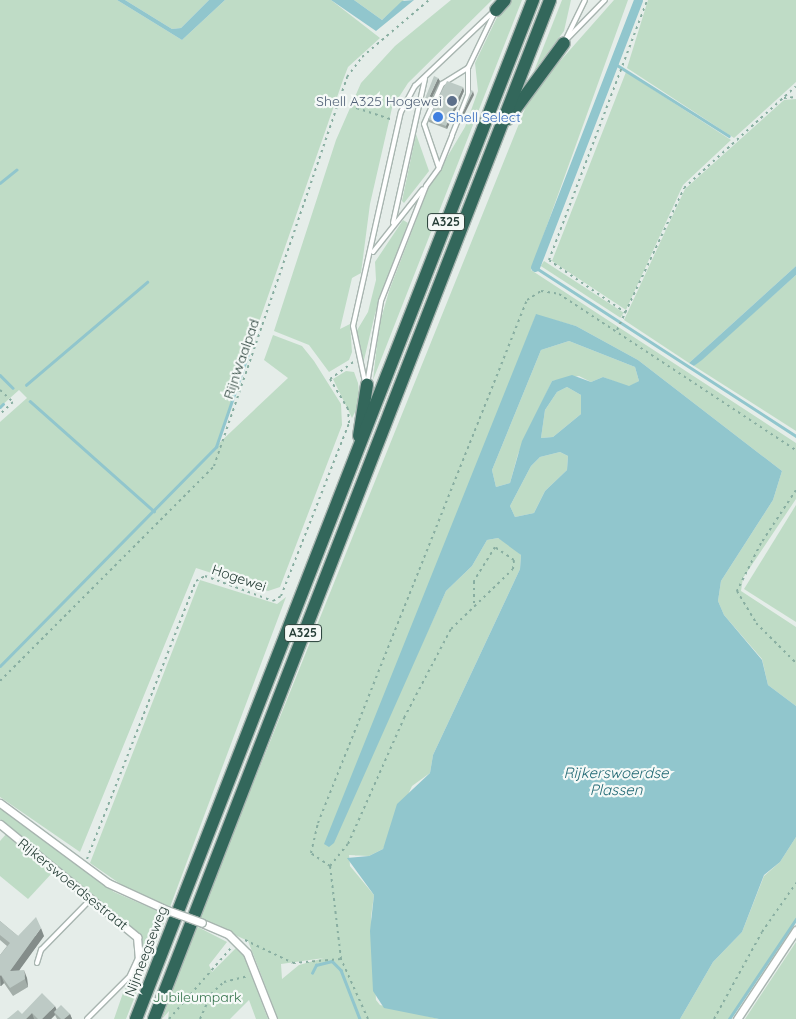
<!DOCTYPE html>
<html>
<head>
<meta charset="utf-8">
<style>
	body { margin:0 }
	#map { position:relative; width:796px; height:1019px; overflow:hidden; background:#e5ede9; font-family:Quicksand,sans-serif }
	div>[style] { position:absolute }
	.green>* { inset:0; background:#bfdcc6; transform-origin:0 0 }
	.water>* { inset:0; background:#91c6cd }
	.stream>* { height:2.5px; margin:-1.25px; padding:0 1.25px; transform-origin:1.25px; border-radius:1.25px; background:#91c6cd }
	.canal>* { height:9px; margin:-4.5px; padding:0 4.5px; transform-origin:4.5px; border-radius:4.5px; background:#91c6cd }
	.path>* { height:2px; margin-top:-1px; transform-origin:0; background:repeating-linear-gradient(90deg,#88aea1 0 2.5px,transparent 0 6.5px) }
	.roads { filter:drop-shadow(1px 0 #a8b5b0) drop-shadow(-1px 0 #a8b5b0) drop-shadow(0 1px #a8b5b0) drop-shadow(0 -1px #a8b5b0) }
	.service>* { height:4px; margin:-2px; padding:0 2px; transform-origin:2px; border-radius:2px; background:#fff }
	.minor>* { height:7px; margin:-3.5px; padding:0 3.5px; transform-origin:3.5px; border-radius:3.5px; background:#fff }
	.motorway>* { height:12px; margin:-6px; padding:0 6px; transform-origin:6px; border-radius:6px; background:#33675b }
	.bridges { filter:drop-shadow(1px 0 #a8b5b0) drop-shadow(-1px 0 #a8b5b0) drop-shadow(0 1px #a8b5b0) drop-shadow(0 -1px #a8b5b0) }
	.minor-bridge>* { height:7px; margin:-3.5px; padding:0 3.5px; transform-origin:3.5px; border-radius:3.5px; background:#fff }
	.wall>* { inset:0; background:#a3aea9 }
	.shaded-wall>* { inset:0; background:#848d8a }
	.building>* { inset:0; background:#bdcac5 }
	.dots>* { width:14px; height:14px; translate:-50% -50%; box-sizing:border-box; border:2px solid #f5f9f7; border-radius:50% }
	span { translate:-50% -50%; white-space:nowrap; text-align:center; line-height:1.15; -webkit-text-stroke:4.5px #f5f9f7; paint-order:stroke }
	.shield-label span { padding:1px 4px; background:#f5f9f7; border:1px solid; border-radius:4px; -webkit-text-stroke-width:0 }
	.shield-label { font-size:12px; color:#253d36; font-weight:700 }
	.service-label { font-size:14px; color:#4e5e75 }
	.right { translate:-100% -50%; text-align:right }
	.shop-label { font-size:14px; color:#366cbe }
	.left { translate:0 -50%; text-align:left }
	.street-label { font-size:14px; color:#253d36 }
	.park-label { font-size:14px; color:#327149 }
	.water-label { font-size:15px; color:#236a75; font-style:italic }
</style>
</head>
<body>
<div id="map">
	<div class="green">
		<div style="clip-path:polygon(0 0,117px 0,182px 40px,225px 0,331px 0,380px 38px,348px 67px,343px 80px,216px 446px,288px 378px,264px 360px,273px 335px,302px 346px,314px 361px,341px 404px,342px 425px,280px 587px,268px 591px,196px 568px,80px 852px,0 797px,0 422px,27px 398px,19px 390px,0 407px)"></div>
		<div style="clip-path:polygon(125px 0,209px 0,181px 28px,172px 29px)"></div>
		<div style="clip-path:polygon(354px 0,404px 0,382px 20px)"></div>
		<div style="clip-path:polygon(451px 0,492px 0,408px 83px,392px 108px,370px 204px,361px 273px,352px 278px,340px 329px,350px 324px,352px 352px,349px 360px,329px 372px,309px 345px,274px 331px,336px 140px,361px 83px,395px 46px)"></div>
		<div style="clip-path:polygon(512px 0,522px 0,373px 380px,379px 326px,389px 291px,428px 189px,465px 127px,478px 91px,475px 63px,500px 11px)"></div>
		<div style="clip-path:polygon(562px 0,571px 0,564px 31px,534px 71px)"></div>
		<div style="clip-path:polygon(evenodd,614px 0,628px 0,531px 270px,796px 443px,796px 499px,743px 578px,741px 591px,796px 627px,796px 706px,768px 685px,762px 659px,724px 615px,718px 601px,721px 581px,773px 500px,782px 471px,638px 360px,576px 326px,536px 315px,329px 847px,446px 591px,472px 566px,487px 540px,498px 538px,510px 545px,521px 555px,520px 569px,433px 755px,430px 773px,412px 786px,383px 849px,369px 856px,349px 855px,350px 866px,374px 895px,371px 917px,376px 1000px,380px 1005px,439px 1019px,278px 1019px,248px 941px,199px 918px,531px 94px,614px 0,324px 958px,299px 965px,282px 979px,281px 964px,324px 958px)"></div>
		<div style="clip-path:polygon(648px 0,796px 0,796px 82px,734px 138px,627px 68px)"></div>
		<div style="clip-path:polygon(626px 72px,731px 140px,683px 185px,626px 310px,552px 261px)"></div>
		<div style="clip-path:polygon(796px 99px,796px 266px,689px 363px,624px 320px,685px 189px,784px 100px)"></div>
		<div style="clip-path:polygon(416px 134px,429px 171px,404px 203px,402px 201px)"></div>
		<div style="clip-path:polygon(403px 220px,408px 223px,375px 314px,363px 364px,356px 332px,368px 312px,376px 280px,375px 262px)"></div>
		<div style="left:544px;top:261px;width:95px;height:6px;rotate:33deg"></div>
		<div style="clip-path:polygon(796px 275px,796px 431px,694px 366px)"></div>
		<div style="clip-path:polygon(569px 341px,635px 367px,639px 381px,629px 387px,603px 377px,591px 382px,579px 376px,552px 381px,518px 454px,510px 483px,496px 487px,492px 470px,541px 350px)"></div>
		<div style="clip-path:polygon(346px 371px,354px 372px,358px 383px,360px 402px,352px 418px,333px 379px)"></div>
		<div style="clip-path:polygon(567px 387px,581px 395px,581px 414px,553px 437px,541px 438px,545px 410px,557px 392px)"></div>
		<div style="clip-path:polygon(560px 452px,568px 456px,567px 470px,545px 491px,534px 513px,515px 517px,510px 506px,531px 466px,540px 457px)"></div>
		<div style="clip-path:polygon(796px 505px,796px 622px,744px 589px)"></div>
		<div style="clip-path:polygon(200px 580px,277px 604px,286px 597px,170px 907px,132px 892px,90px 863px)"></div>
		<div style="clip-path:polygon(0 807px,114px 892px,167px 915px,126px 1019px,114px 1019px,124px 990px,140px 972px,145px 953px,138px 933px,0 819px)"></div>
		<div style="clip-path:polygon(7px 833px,53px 872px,28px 899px,0 876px,0 841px)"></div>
		<div style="clip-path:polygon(796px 837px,796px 921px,731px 1019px,680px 1019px,713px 962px,742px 932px,764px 876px,780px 862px)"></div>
		<div style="clip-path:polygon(196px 926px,227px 942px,209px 965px,212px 972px,236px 948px,244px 956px,268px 1019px,256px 1019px,249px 1000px,230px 1019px,168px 1019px,169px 1011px,162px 1019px)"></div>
		<div style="clip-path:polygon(796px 942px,796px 1019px,745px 1019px)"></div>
	</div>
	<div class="water">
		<div style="clip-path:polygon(117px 0,125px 0,172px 29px,181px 28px,209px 0,225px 0,182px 40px)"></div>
		<div style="clip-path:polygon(331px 0,354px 0,382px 20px,402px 1px,414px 0,376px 31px)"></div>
		<div style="clip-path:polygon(796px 266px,796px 275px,702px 360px,694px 366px,689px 363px)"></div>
		<div style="clip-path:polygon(evenodd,536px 314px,576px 326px,638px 360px,782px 471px,773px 500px,721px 581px,718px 601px,724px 615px,762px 660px,768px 685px,796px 706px,796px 837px,780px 862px,764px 875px,742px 932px,713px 962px,680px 1019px,439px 1019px,384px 1008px,373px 991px,370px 931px,374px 895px,347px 858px,369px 856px,383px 849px,397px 804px,430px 773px,433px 755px,520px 569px,521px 555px,498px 538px,487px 540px,472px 566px,446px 591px,334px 843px,329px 847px,324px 844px,536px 314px,569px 341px,635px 367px,639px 381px,629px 386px,603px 377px,591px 382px,572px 375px,552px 381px,522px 441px,510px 483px,496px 487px,492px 470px,541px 350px,569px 341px,536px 314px,567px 387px,581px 395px,581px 414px,553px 437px,541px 438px,545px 410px,557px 392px,567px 387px,536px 314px,560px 452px,568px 456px,567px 470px,545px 491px,534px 513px,515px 517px,510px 506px,531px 466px,540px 457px,560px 452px)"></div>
	</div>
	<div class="stream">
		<div style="left:614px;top:63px;width:136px;rotate:32.4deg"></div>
		<div style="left:0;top:183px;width:21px;rotate:-39deg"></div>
		<div style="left:535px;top:267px;width:311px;rotate:32.9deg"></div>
		<div style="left:0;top:375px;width:18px;rotate:45deg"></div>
		<div style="left:26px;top:385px;width:159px;rotate:-40.4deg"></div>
		<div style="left:30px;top:401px;width:166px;rotate:41.6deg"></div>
		<div style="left:0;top:407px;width:4px;rotate:-45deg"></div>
		<div style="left:0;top:666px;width:308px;rotate:-45.4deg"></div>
		<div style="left:216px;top:447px;width:98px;rotate:-71deg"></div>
		<div style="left:312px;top:973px;width:9px;rotate:-63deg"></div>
		<div style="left:316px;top:965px;width:16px;rotate:-14deg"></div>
		<div style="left:332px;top:961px;width:13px;rotate:45deg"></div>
		<div style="left:341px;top:970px;width:53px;rotate:68.8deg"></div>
		<div style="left:729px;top:1019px;width:120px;rotate:-56.2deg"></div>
	</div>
	<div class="canal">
		<div style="left:535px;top:267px;width:286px;rotate:-68.9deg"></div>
	</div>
	<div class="path">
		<div style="left:784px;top:98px;width:12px;rotate:-5deg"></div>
		<div style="left:338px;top:102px;width:58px;rotate:18.1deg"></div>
		<div style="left:626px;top:313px;width:93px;rotate:-145.5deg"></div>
		<div style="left:549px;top:260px;width:278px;rotate:-69.3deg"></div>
		<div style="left:617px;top:330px;width:157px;rotate:-64.7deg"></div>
		<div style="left:684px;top:188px;width:151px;rotate:-42.3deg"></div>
		<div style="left:0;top:390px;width:18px;rotate:43deg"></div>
		<div style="left:13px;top:402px;width:18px;rotate:137deg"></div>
		<div style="left:796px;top:490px;width:64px;rotate:123.4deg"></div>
		<div style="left:761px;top:543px;width:54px;rotate:116.6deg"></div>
		<div style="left:737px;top:591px;width:37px;rotate:59deg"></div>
		<div style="left:756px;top:623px;width:57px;rotate:45deg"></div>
		<div style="left:0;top:681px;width:303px;rotate:-45.1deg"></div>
		<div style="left:214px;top:466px;width:411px;rotate:-71.1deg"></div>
		<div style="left:347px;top:77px;width:25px;rotate:-53deg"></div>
		<div style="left:362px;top:57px;width:88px;rotate:-40.4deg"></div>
		<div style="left:87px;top:859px;width:299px;rotate:-68.6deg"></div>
		<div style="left:196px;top:581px;width:10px;rotate:-29deg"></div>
		<div style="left:205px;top:576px;width:72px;rotate:20.2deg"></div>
		<div style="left:273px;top:601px;width:9px;rotate:-32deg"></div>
		<div style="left:281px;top:596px;width:186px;rotate:-68.5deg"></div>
		<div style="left:349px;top:423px;width:14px;rotate:-94deg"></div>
		<div style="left:348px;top:409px;width:35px;rotate:-121deg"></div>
		<div style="left:330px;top:379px;width:31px;rotate:-36deg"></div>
		<div style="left:330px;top:866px;width:28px;rotate:-51deg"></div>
		<div style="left:348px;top:844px;width:138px;rotate:-66deg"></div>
		<div style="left:404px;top:718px;width:101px;rotate:-62.2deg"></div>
		<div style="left:451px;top:629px;width:86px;rotate:-44.1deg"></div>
		<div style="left:513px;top:569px;width:9px;rotate:-84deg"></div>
		<div style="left:514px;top:560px;width:23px;rotate:-146deg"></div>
		<div style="left:495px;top:547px;width:40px;rotate:122deg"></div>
		<div style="left:474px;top:581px;width:26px;rotate:90deg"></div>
		<div style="left:245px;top:940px;width:53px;rotate:25.6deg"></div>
		<div style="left:293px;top:963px;width:48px;rotate:-4.8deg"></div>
		<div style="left:169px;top:1019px;width:94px;rotate:-48.9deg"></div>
		<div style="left:200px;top:1019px;width:27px;rotate:-66deg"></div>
		<div style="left:211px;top:994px;width:18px;rotate:-43deg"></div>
		<div style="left:224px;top:982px;width:25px;rotate:-14deg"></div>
		<div style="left:368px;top:1019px;width:66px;rotate:-114.2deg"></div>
		<div style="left:341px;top:959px;width:94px;rotate:-96.7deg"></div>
		<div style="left:330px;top:866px;width:23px;rotate:-146deg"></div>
		<div style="left:311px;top:853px;width:31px;rotate:-77deg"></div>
		<div style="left:318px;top:823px;width:563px;rotate:-68.22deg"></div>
		<div style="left:527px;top:300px;width:17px;rotate:-33deg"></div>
		<div style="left:541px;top:291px;width:18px;rotate:9deg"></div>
		<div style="left:559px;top:294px;width:284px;rotate:33.4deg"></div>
		<div style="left:714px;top:1019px;width:99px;rotate:-61.1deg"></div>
		<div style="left:762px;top:932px;width:60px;rotate:-55.2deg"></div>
	</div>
	<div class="roads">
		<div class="service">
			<div style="left:566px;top:39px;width:43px;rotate:-64deg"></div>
			<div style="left:565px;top:41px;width:57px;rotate:-45.7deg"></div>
			<div style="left:439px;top:168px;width:46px;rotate:-108.8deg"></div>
			<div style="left:424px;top:124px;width:44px;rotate:-65.8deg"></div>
			<div style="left:442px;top:84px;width:31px;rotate:-32deg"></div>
			<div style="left:393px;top:223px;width:148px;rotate:-77.5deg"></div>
			<div style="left:373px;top:252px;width:80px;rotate:-51.6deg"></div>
			<div style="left:365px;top:382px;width:57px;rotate:-102.1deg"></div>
			<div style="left:353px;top:326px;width:219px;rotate:-77.4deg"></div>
			<div style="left:401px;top:112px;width:30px;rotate:-62deg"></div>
			<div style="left:415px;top:86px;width:109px;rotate:-43.5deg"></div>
			<div style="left:367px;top:384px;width:84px;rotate:-80.4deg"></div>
			<div style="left:381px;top:301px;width:123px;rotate:-68.6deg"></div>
			<div style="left:426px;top:186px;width:22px;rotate:-54deg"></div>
			<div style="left:439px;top:168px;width:35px;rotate:-68deg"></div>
			<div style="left:452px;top:135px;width:43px;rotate:-68.2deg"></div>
			<div style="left:468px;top:95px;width:27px;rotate:-90deg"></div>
			<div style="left:468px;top:68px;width:62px;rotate:-64.3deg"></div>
			<div style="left:37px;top:963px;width:14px;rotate:-73deg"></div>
			<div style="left:41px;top:950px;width:71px;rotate:-45.6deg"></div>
			<div style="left:132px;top:988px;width:16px;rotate:-76deg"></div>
			<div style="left:87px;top:1019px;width:62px;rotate:-45deg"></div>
		</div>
		<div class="minor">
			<div style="left:0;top:803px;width:134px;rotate:36.5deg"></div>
			<div style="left:108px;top:883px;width:65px;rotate:24.6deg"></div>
			<div style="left:0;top:824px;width:178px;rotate:39.5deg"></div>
			<div style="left:137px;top:937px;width:21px;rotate:85deg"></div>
			<div style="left:139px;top:958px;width:19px;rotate:115deg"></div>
			<div style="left:202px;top:923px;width:28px;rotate:23deg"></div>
			<div style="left:228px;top:934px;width:27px;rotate:45deg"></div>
			<div style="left:247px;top:953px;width:71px;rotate:68.5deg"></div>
			<div style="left:737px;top:1019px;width:107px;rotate:-56.5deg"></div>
		</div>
		<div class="motorway">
			<div style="left:496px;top:10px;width:13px;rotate:-48deg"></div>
			<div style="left:508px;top:119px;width:94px;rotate:-53.6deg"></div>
			<div style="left:359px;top:436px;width:52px;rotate:-81.1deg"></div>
			<div style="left:136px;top:1019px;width:1094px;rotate:-68.71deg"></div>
			<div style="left:154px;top:1019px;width:1093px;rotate:-68.76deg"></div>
		</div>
	</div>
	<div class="bridges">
		<div class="minor-bridge">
			<div style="left:167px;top:910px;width:37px;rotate:20deg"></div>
		</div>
	</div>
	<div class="wall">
		<div style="clip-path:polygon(464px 91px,447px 129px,429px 122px,428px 119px)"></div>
		<div style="clip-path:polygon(0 921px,18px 936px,44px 936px,19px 970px,27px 978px,28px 987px,13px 996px,4px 983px,1px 986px,0 986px,0 955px,7px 946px,0 940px)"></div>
		<div style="clip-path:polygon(57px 1010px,70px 1014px,72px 1019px,57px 1019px,55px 1015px,51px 1019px,7px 1019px,22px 1014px)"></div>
	</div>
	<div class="shaded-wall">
		<div style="clip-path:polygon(438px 78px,440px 81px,428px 106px,427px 102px)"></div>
		<div style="clip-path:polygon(463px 87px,464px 91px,447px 129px,446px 126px)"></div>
		<div style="clip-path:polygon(473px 91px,474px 95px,462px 119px,461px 116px)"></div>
		<div style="clip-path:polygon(41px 928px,44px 936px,13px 979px,10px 971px)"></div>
		<div style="clip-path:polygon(24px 970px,27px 978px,28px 987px,25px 979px)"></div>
		<div style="clip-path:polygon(1px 975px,4px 983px,1px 986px,0 976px)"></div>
		<div style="clip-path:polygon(55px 1006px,58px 1013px,54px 1012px,55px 1015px,51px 1019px,42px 1019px)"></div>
		<div style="clip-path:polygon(32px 1013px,34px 1019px,26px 1019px)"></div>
		<div style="clip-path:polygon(70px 1014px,72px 1019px,64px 1019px)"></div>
	</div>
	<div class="building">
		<div style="clip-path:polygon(434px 76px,438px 78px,427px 102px,424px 101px)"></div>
		<div style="clip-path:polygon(447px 81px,463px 87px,446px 126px,428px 119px)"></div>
		<div style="clip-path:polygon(471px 90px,473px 91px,461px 116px)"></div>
		<div style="clip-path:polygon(36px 917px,41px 928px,10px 971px,24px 970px,25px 979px,10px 988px,1px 975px,0 976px,0 955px,10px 943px,0 935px,0 921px,18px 936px)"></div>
		<div style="clip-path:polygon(42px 993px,55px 1006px,42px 1019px,38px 1019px,32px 1013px,26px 1019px,7px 1019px,18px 1010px,22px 1014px)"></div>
		<div style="clip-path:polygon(61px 1005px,70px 1014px,64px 1019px,61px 1019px,54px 1012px)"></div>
	</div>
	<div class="dots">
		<div style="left:452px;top:101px;background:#5c6f8a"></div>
		<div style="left:438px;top:117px;background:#3f7fe0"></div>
	</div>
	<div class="shield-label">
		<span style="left:446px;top:222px">A325</span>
		<span style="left:303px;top:633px">A325</span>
	</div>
	<div class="service-label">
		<span class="right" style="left:442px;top:101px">Shell A325 Hogewei</span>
	</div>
	<div class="shop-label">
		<span class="left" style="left:448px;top:117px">Shell Select</span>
	</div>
	<div class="street-label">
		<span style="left:241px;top:359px;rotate:-71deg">RijnWaalpad</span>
		<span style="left:239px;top:578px;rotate:19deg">Hogewei</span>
		<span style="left:73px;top:884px;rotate:39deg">Rijkerswoerdsestraat</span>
		<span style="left:146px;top:951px;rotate:-69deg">Nijmeegseweg</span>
	</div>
	<div class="park-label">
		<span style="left:197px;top:997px">Jubileumpark</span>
	</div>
	<div class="water-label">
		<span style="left:616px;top:781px">Rijkerswoerdse<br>Plassen</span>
	</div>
</div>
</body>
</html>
